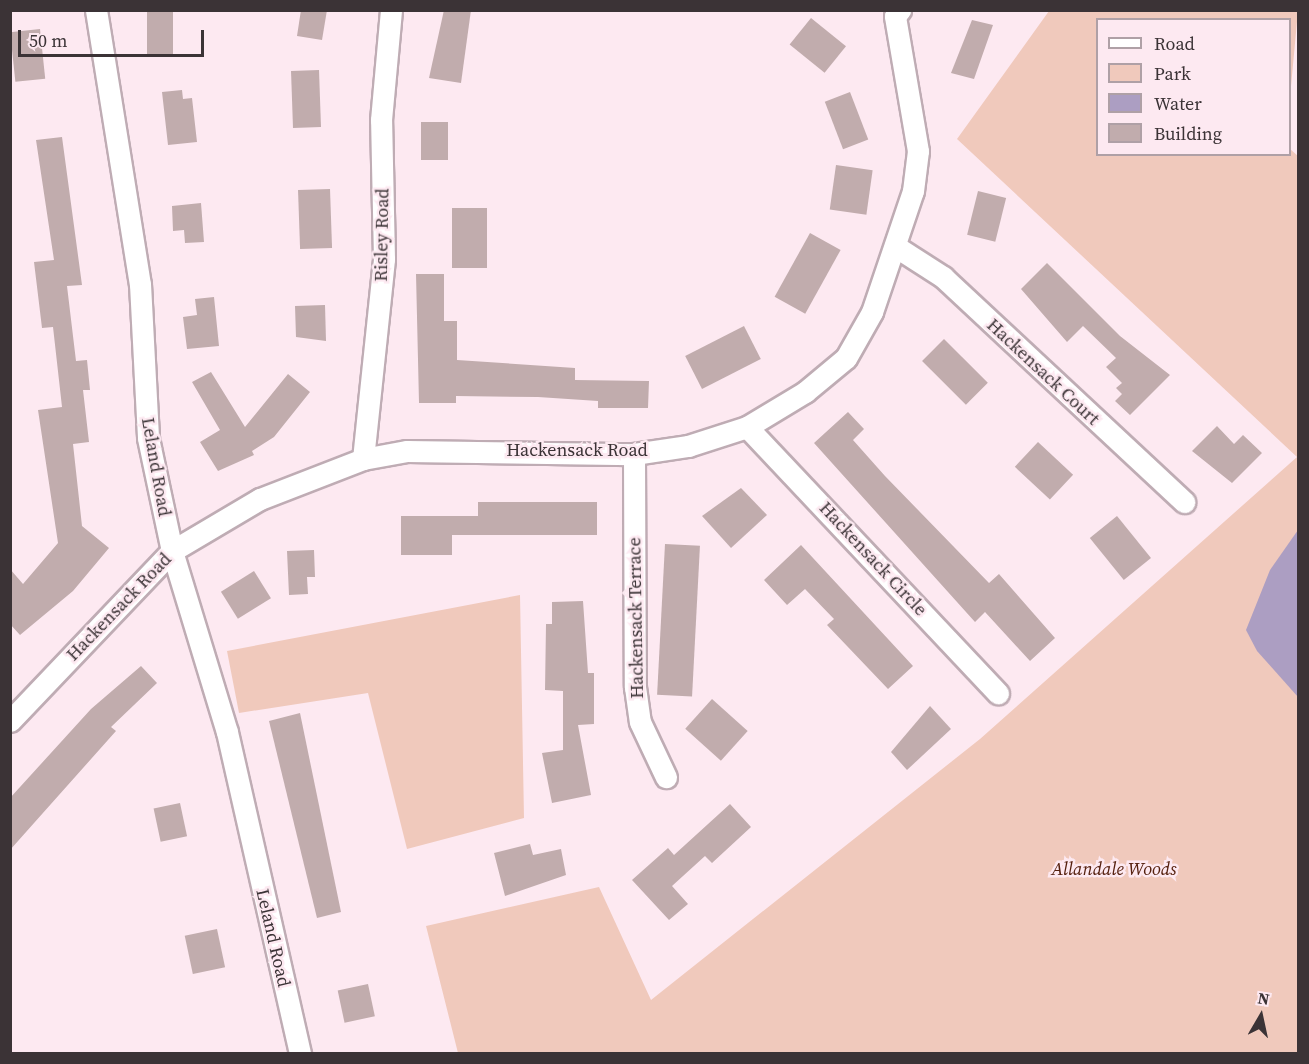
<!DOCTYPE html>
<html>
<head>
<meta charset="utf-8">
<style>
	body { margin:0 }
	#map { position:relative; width:1309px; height:1064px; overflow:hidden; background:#fde9f1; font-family:"Source Serif 4",serif }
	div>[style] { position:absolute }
	.green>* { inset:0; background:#f0c9bc }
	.water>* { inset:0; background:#ac9ec2 }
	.building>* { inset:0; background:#c1acad; transform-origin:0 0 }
	.roads { filter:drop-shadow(2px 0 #bfacb4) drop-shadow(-2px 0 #bfacb4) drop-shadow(0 2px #bfacb4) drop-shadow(0 -2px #bfacb4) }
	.street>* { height:21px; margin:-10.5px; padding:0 10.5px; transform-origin:10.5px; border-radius:10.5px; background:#fff }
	span { translate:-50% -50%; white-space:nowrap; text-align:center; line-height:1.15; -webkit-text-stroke:5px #fde9f1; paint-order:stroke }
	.street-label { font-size:18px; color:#3b3336 }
	.park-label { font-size:18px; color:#55200e; font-style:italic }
	.frame { position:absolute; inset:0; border:12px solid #3b3336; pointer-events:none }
	.legend { position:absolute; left:1096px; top:18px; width:195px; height:138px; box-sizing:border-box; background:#fde9f1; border:2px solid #afa0a6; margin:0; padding:8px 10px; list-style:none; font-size:18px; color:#3b3336 }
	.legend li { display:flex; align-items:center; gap:12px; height:30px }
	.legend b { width:30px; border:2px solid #afa0a6 }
	.north { position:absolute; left:1231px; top:986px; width:60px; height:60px; -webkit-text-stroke:4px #fde9f1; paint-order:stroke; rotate:9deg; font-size:16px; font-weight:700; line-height:24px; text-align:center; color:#3b3336 }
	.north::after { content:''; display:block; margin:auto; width:21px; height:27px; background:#3b3336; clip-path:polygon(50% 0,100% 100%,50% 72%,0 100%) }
	.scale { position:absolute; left:18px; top:30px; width:186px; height:27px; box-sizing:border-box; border:3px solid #3b3336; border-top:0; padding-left:8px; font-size:18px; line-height:21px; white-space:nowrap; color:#3b3336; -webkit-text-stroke:4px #fde9f1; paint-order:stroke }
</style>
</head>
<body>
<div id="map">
	<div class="green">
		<div style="clip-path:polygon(1049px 11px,1298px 11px,1290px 97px,1290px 20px,1098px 20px,1098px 154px,1290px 154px,1290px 149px,1298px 156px,1298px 1053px,458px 1053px,426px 926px,599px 887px,651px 1000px,980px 739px,1297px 457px,957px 139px)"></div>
		<div style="clip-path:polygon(520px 595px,524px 818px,407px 849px,368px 693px,239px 713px,227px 651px)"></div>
	</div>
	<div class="water">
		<div style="clip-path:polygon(1298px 530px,1298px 697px,1257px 651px,1246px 630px,1270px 570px)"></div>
	</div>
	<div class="building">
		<div style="left:147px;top:10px;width:26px;height:44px"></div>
		<div style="clip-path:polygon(301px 10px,327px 10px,322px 40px,297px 36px)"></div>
		<div style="clip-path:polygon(444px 10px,471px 10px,461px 83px,429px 78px)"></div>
		<div style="left:811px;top:18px;width:45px;height:34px;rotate:39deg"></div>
		<div style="clip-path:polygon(972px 20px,993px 25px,974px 79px,951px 73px)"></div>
		<div style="left:40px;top:29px;width:50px;height:30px;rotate:84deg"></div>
		<div style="left:319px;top:70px;width:57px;height:28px;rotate:88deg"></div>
		<div style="clip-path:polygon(182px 90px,183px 99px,192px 98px,197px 142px,168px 145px,162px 92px)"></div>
		<div style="left:850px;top:92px;width:51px;height:27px;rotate:69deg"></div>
		<div style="left:421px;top:122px;width:27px;height:38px"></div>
		<div style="clip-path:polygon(62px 137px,82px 285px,67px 286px,76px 361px,87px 360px,90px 390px,83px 390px,89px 442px,73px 444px,82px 526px,109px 548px,73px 591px,20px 635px,10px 624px,10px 569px,23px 584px,58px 543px,38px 410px,62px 407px,53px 327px,42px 328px,34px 262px,54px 260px,36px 140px)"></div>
		<div style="left:836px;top:165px;width:37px;height:45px;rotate:8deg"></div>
		<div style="left:330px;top:189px;width:59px;height:32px;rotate:88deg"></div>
		<div style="left:978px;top:191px;width:29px;height:45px;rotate:14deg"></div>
		<div style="clip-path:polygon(201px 203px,204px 242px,185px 243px,184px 230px,173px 231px,172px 206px)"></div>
		<div style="left:452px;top:208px;width:35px;height:60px"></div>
		<div style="left:810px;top:233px;width:35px;height:73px;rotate:29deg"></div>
		<div style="clip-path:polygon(1047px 263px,1120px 336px,1170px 375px,1130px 415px,1115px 401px,1122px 394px,1116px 388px,1122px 383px,1106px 367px,1116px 358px,1083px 326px,1067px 342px,1021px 289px)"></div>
		<div style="clip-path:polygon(416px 274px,444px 274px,444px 321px,457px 321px,457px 360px,575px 368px,575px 380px,649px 381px,648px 408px,598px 408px,598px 401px,538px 397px,456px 396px,456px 403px,419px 403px)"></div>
		<div style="clip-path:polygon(214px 297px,219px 346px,187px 349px,183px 317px,197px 315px,195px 299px)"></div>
		<div style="clip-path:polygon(325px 305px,326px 341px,296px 337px,295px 306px)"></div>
		<div style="left:744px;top:326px;width:37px;height:66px;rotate:63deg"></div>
		<div style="left:944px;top:339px;width:62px;height:31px;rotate:45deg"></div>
		<div style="clip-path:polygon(211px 372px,245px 427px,288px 374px,310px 392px,274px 437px,252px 451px,254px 455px,218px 471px,200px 442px,220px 430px,192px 382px)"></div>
		<div style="clip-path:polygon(848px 412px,864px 429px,853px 440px,885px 476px,989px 583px,999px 574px,1055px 638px,1030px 661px,985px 612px,975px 622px,814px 443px)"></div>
		<div style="clip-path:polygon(1217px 426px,1234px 444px,1243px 435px,1262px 453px,1232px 483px,1192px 451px)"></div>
		<div style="left:1038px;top:442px;width:48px;height:34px;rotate:43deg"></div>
		<div style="clip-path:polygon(741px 488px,767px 515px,731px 548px,702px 516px)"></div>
		<div style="clip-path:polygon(478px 502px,597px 502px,597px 535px,452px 535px,452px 555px,401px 555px,401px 516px,478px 516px)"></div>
		<div style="left:1117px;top:516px;width:54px;height:35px;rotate:51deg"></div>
		<div style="left:665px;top:544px;width:35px;height:151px;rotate:3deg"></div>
		<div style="clip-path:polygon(801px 545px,913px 666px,888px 689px,827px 625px,834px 619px,805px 589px,787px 605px,764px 580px)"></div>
		<div style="clip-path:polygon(314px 550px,315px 577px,307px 577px,308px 594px,289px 595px,287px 551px)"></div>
		<div style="left:254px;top:571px;width:32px;height:39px;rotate:58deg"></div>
		<div style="clip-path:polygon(583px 601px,588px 673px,594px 673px,594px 724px,578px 725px,591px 795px,552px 803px,542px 753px,563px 750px,563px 691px,545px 690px,546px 624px,552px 624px,552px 602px)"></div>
		<div style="clip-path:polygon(141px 666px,157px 683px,111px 727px,116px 731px,10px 850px,10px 798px,91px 709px)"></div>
		<div style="left:712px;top:699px;width:48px;height:40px;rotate:42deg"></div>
		<div style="clip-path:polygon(930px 706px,951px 729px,907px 770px,891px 752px)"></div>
		<div style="clip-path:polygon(300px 713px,341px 912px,317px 918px,269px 721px)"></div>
		<div style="left:180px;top:803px;width:34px;height:27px;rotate:78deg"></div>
		<div style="clip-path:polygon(730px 804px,751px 827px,712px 863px,705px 856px,672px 886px,688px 904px,669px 920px,632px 880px,668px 848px,674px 855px)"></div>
		<div style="clip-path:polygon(530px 844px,533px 855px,561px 849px,566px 875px,505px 896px,494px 853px)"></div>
		<div style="left:217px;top:929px;width:39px;height:33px;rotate:78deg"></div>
		<div style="left:368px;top:984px;width:33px;height:31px;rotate:78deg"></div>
	</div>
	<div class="roads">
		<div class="street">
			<div style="left:96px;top:10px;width:278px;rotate:80.9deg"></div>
			<div style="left:140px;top:284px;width:154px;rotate:87deg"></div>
			<div style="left:148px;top:438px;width:116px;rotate:78deg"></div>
			<div style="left:172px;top:551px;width:189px;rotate:73.1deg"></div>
			<div style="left:227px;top:732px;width:330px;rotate:77.2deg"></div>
			<div style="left:898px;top:248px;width:54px;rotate:32.8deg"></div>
			<div style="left:943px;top:277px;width:330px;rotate:43deg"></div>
			<div style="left:747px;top:427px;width:366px;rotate:46.7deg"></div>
			<div style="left:634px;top:454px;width:233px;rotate:89.8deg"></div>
			<div style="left:635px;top:687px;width:35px;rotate:82deg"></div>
			<div style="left:640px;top:722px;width:61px;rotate:64.7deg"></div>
			<div style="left:363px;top:459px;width:201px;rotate:-84deg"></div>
			<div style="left:384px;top:259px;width:139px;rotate:-91.2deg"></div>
			<div style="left:381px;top:120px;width:110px;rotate:-84.8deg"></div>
			<div style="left:10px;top:721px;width:235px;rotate:-46.4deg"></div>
			<div style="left:172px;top:551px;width:102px;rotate:-30.6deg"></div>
			<div style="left:260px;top:499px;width:110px;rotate:-21.2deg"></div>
			<div style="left:363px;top:459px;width:45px;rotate:-10.3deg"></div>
			<div style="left:407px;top:451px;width:227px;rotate:0.8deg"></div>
			<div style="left:634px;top:454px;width:55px;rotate:-8.4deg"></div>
			<div style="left:688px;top:446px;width:62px;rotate:-17.9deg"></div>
			<div style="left:747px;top:427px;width:68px;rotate:-31.1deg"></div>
			<div style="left:805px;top:392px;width:53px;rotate:-39.7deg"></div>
			<div style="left:846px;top:358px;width:53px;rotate:-60.5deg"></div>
			<div style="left:872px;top:312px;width:128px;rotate:-71.3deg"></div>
			<div style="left:913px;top:191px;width:40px;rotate:-82.9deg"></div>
			<div style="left:918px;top:151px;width:137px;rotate:-99.7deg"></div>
			<div style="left:895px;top:16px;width:8px;rotate:-50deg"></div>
		</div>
	</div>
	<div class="street-label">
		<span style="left:382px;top:235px;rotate:-89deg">Risley Road</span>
		<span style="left:1043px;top:372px;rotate:43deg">Hackensack Court</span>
		<span style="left:577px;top:450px">Hackensack Road</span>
		<span style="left:156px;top:467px;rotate:80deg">Leland Road</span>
		<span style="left:873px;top:559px;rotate:47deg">Hackensack Circle</span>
		<span style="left:119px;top:607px;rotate:-46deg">Hackensack Road</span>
		<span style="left:636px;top:618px;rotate:-91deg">Hackensack Terrace</span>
		<span style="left:273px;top:938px;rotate:77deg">Leland Road</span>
	</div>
	<div class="park-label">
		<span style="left:1114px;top:869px">Allandale Woods</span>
	</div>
	<div class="frame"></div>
	<ul class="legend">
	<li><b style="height:8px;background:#fff"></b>Road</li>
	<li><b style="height:16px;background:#f0c9bc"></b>Park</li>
	<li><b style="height:16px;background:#ac9ec2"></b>Water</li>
	<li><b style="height:16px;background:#c1acad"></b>Building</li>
	</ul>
	<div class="north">N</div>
	<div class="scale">50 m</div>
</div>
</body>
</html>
